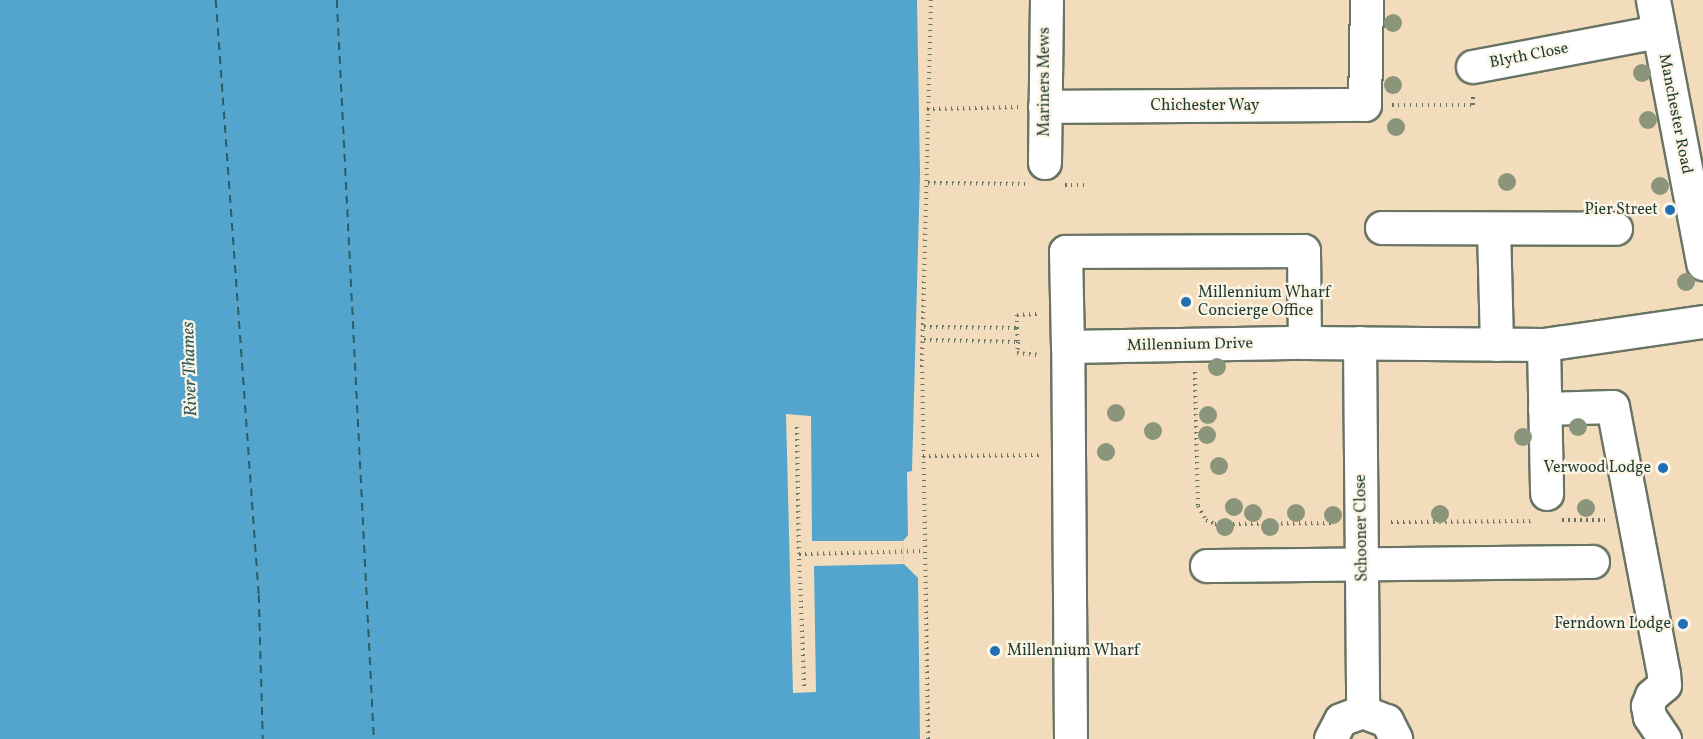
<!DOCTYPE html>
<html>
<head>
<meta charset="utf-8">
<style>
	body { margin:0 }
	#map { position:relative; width:1703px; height:739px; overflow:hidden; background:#f2dcbc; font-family:Vollkorn,serif }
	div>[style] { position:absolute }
	.water>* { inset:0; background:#53a5ce }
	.pier>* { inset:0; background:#f2dcbc }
	.ferry>* { height:1.5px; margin-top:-0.75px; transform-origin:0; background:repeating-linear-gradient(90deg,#2f5c62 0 8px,transparent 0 14px) }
	.path>* { height:4px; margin-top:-2px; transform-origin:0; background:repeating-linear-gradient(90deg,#697564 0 1.5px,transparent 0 6px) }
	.roads { filter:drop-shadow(2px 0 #697564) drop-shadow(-2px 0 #697564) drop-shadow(0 2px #697564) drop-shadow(0 -2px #697564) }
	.minor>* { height:32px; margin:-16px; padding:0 16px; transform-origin:16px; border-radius:16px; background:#fff }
	.major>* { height:33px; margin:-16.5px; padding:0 16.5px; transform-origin:16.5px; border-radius:16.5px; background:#fff }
	.trees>* { width:18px; height:18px; margin:-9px; border-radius:50%; background:#8b957b }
	.dots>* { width:16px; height:16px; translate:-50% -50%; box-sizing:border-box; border:3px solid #fcf5e5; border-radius:50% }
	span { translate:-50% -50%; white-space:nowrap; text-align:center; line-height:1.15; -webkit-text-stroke:4.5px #fcf5e5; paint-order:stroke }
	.street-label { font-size:16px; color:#1f3d34 }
	.poi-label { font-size:16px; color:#1f3d34 }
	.right { translate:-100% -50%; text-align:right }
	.left { translate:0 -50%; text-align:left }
	.water-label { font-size:18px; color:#2f5c62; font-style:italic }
</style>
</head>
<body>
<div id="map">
	<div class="water">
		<div style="clip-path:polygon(0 0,917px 0,920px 174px,912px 471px,907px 472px,908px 535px,903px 541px,904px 564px,918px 578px,920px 739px,0 739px)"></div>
	</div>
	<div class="pier">
		<div style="clip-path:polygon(786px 414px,811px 416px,812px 541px,903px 541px,904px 564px,814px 566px,816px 692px,793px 693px)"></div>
	</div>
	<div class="ferry">
		<div style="left:216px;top:0;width:597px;rotate:85.87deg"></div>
		<div style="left:259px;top:595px;width:144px;rotate:88.4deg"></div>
		<div style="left:337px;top:0;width:740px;rotate:87.13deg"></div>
	</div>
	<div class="path">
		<div style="left:1392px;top:105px;width:81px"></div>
		<div style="left:1473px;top:105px;width:10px;rotate:-90deg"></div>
		<div style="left:927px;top:109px;width:91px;rotate:-1.3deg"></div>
		<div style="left:928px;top:183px;width:97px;rotate:0.6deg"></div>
		<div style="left:1065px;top:185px;width:23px"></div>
		<div style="left:924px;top:327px;width:93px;rotate:0.6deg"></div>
		<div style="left:1017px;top:328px;width:13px;rotate:-90deg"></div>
		<div style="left:1017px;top:315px;width:22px;rotate:-3deg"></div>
		<div style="left:1017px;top:328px;width:14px;rotate:86deg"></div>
		<div style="left:924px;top:340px;width:94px;rotate:1.2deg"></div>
		<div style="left:1018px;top:342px;width:11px;rotate:95deg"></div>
		<div style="left:1017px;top:353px;width:22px;rotate:5deg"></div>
		<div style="left:1195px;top:372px;width:134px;rotate:88.7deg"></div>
		<div style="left:1198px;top:506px;width:16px;rotate:60deg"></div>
		<div style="left:1206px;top:520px;width:10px;rotate:24deg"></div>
		<div style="left:1215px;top:524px;width:117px;rotate:-0.5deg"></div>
		<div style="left:797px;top:427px;width:127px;rotate:89.1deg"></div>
		<div style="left:923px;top:456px;width:117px;rotate:-0.5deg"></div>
		<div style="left:1562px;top:520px;width:43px"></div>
		<div style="left:1391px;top:522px;width:142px;rotate:-0.4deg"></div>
		<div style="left:804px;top:686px;width:132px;rotate:-92.2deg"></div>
		<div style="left:799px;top:554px;width:125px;rotate:-1.4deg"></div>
		<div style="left:928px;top:739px;width:372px;rotate:-90.9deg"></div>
		<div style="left:922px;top:367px;width:367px;rotate:-88.6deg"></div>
	</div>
	<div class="roads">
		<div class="minor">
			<div style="left:1473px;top:67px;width:189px;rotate:-10.7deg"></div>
			<div style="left:1045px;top:107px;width:320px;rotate:-0.4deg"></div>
			<div style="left:1365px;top:105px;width:105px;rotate:-88.9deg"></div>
			<div style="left:1045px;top:163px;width:163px;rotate:-89.3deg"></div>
			<div style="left:1382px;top:228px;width:234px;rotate:0.2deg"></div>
			<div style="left:1494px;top:229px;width:116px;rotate:88.5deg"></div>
			<div style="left:1360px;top:343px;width:369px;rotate:89.5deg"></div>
			<div style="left:1544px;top:345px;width:149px;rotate:88.8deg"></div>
			<div style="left:1068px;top:347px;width:95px;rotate:-91.2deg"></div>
			<div style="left:1066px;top:252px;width:238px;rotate:-0.2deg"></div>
			<div style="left:1304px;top:251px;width:92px;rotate:89.4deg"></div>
			<div style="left:1545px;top:409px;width:68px;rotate:-1.7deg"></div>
			<div style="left:1613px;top:407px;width:272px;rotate:79.2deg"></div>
			<div style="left:1664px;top:674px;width:11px;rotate:85deg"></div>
			<div style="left:1665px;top:685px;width:17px;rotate:140deg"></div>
			<div style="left:1652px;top:696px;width:11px;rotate:112deg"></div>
			<div style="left:1648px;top:706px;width:11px;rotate:80deg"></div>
			<div style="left:1650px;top:717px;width:27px;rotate:56deg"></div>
			<div style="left:1207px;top:566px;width:386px;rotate:-0.6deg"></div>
			<div style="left:1071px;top:739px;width:392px;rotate:-90.4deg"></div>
			<div style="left:1068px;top:347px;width:237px;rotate:-1deg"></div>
			<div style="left:1305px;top:343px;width:239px;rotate:0.5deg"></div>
			<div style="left:1544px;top:345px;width:161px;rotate:-8.2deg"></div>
			<div style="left:1331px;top:739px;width:21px;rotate:-62deg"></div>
			<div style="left:1341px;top:720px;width:23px;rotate:-20deg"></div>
			<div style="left:1363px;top:712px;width:26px;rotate:21deg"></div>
			<div style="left:1387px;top:721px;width:20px;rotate:63deg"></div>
		</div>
		<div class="major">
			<div style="left:1653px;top:0;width:268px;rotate:79.2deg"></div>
		</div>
	</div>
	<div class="trees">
		<div style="left:1393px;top:23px"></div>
		<div style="left:1642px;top:73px"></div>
		<div style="left:1393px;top:85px"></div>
		<div style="left:1648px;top:120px"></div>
		<div style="left:1396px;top:127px"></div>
		<div style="left:1507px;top:182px"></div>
		<div style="left:1660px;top:186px"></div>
		<div style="left:1686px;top:282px"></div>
		<div style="left:1217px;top:367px"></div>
		<div style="left:1116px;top:413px"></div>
		<div style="left:1208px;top:415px"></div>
		<div style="left:1578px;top:427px"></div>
		<div style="left:1153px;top:431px"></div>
		<div style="left:1207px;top:435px"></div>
		<div style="left:1523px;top:437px"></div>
		<div style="left:1106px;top:452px"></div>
		<div style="left:1219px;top:466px"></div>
		<div style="left:1234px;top:507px"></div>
		<div style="left:1586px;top:508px"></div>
		<div style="left:1253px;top:513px"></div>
		<div style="left:1296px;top:513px"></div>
		<div style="left:1440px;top:514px"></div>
		<div style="left:1333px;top:515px"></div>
		<div style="left:1225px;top:527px"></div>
		<div style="left:1270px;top:527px"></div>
	</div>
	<div class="dots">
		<div style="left:1670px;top:210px;background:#1f6fb2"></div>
		<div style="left:1186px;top:302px;background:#1f6fb2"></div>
		<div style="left:1663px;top:468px;background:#1f6fb2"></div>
		<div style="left:1683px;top:624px;background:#1f6fb2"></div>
		<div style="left:995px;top:651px;background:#1f6fb2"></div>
	</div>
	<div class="street-label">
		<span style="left:1529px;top:56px;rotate:-11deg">Blyth Close</span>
		<span style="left:1045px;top:82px;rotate:-90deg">Mariners Mews</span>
		<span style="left:1205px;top:106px">Chichester Way</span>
		<span style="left:1675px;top:114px;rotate:79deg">Manchester Road</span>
		<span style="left:1190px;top:345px;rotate:-1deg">Millennium Drive</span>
		<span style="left:1362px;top:528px;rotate:-91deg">Schooner Close</span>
	</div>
	<div class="poi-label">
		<span class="right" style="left:1658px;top:210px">Pier Street</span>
		<span class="left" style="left:1198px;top:302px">Millennium Wharf<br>Concierge Office</span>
		<span class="right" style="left:1651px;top:468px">Verwood Lodge</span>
		<span class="right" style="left:1671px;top:624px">Ferndown Lodge</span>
		<span class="left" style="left:1007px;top:651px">Millennium Wharf</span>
	</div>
	<div class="water-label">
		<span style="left:191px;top:369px;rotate:-92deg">River Thames</span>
	</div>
</div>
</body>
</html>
